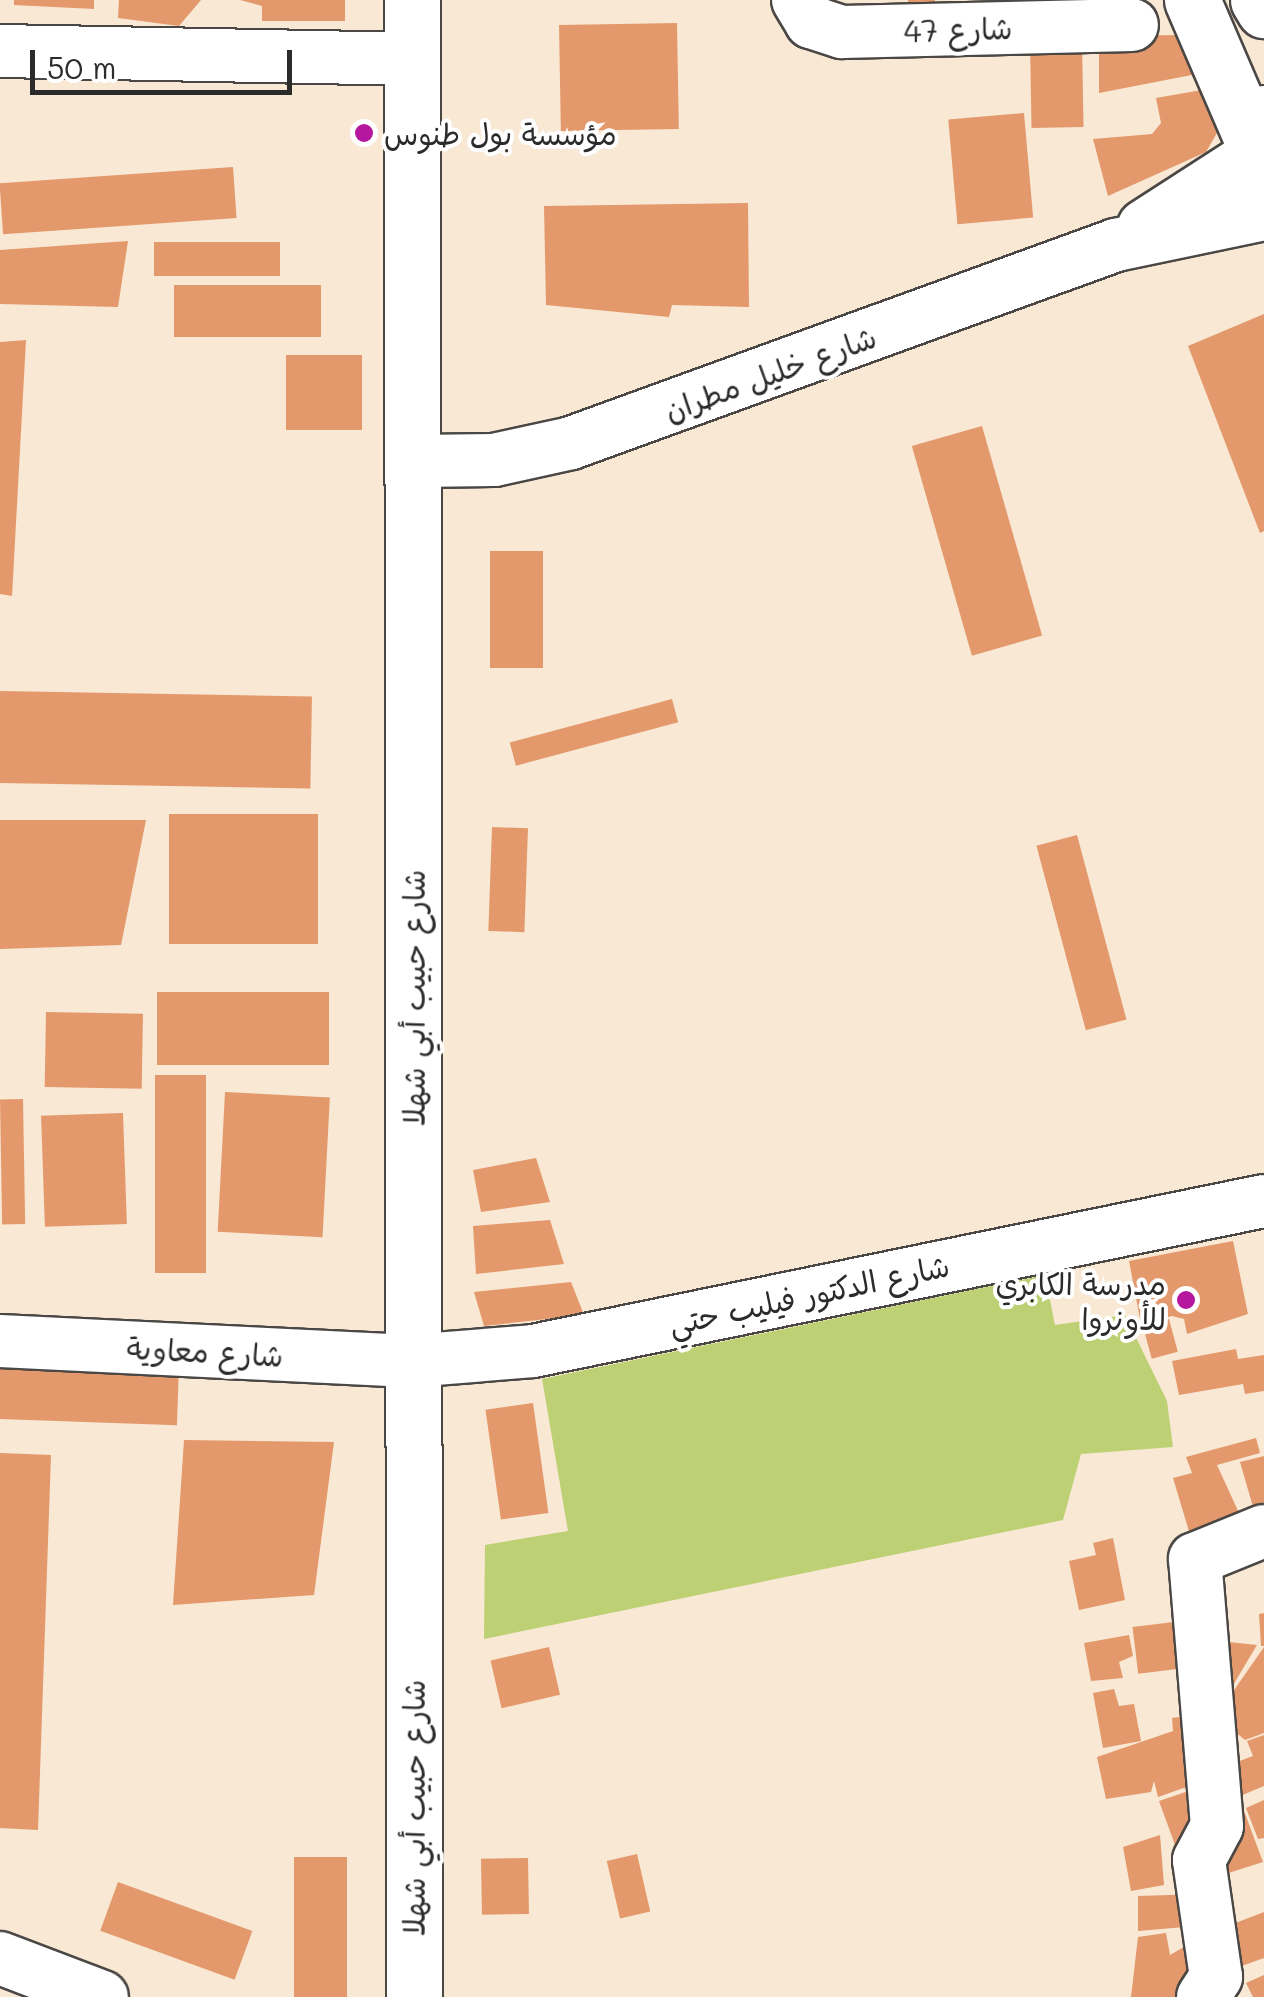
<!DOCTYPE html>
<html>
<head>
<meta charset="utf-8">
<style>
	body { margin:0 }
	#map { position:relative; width:1264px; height:1997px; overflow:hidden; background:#f8e8d4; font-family:Mali,"Playpen Sans Arabic",sans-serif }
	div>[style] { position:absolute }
	.green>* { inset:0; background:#bdd174 }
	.building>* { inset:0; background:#e4996c; transform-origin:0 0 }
	.roads { filter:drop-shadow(2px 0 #4a4744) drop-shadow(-2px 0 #4a4744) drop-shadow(0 2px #4a4744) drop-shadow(0 -2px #4a4744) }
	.minor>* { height:52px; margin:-26px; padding:0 26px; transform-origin:26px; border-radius:26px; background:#fff }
	.major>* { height:55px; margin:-27.5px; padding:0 27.5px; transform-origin:27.5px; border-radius:27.5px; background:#fff }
	.dots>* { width:28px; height:28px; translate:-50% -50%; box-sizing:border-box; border:5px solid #fff; border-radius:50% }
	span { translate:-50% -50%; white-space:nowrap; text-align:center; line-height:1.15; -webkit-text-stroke:8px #fff; paint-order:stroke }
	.street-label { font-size:30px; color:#2b2b2b }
	.poi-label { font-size:30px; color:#2b2b2b }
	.left { translate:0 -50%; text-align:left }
	.right { translate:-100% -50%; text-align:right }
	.scale { position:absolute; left:30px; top:50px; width:262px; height:45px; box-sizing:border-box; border:5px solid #2b2b2b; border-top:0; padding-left:12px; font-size:30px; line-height:35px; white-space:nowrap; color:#2b2b2b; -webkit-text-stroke:8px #fff; paint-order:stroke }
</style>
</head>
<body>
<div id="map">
	<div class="green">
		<div style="clip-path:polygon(1045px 1275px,1055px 1325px,1125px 1315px,1167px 1401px,1173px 1447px,1081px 1454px,1063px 1520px,484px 1639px,485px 1545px,568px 1531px,542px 1379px)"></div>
	</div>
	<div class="building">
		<div style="clip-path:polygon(14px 0,94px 0,94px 9px,14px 5px)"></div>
		<div style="clip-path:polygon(119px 0,201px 0,179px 26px,118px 18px)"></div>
		<div style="clip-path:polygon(240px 0,345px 0,345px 21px,262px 21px,262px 6px)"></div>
		<div style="left:908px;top:0;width:27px;height:17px"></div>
		<div style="left:677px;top:23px;width:106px;height:118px;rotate:89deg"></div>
		<div style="clip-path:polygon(1182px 35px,1202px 73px,1099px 93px,1099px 36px)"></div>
		<div style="left:1082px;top:41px;width:86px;height:52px;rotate:89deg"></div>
		<div style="clip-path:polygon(1213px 88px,1217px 133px,1206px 152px,1108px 196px,1093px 139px,1152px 134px,1161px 123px,1156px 98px)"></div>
		<div style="left:1024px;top:113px;width:105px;height:76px;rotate:85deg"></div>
		<div style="left:233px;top:167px;width:51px;height:234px;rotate:86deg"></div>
		<div style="clip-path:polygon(748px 203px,749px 307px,672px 305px,669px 317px,546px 305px,544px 206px)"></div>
		<div style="clip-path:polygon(128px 241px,118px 307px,0 304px,0 250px)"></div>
		<div style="left:154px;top:242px;width:126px;height:34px"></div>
		<div style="left:174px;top:285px;width:147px;height:52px"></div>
		<div style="clip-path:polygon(1264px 314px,1264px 531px,1260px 533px,1188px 346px)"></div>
		<div style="clip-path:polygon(26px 340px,12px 596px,0 594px,0 342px)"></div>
		<div style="left:286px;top:355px;width:76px;height:75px"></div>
		<div style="left:982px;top:426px;width:218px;height:73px;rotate:74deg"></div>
		<div style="left:490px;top:551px;width:53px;height:117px"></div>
		<div style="left:0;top:691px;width:312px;height:92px;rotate:1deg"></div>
		<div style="left:672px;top:699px;width:24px;height:168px;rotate:75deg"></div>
		<div style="left:318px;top:814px;width:130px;height:149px;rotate:90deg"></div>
		<div style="clip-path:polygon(0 820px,146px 820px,121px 945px,0 949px)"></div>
		<div style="left:492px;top:827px;width:36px;height:104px;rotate:2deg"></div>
		<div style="left:1077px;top:835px;width:191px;height:42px;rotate:75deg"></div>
		<div style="left:157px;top:992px;width:172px;height:73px"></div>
		<div style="left:46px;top:1012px;width:97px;height:75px;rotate:1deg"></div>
		<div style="left:155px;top:1075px;width:51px;height:198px"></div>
		<div style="left:225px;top:1092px;width:105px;height:140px;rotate:3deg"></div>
		<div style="left:23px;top:1099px;width:125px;height:23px;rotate:89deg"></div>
		<div style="left:123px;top:1113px;width:111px;height:82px;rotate:88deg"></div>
		<div style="clip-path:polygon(536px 1158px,550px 1202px,481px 1212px,473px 1170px)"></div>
		<div style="clip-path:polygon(550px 1220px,564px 1264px,476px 1274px,473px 1226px)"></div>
		<div style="clip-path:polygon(1233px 1241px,1248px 1314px,1187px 1334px,1184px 1319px,1172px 1316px,1141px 1324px,1129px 1261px)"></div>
		<div style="clip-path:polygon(571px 1282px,584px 1315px,484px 1326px,474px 1292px)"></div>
		<div style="left:1169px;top:1319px;width:34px;height:27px;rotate:75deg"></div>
		<div style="clip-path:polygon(1236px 1349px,1238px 1359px,1264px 1355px,1264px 1391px,1245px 1394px,1243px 1384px,1179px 1395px,1172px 1361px)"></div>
		<div style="left:0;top:1363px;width:179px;height:56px;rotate:2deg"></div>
		<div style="left:533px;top:1403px;width:111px;height:48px;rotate:82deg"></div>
		<div style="clip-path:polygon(1256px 1438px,1260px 1453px,1217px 1465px,1245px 1526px,1194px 1548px,1173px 1478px,1192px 1473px,1186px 1457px)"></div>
		<div style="clip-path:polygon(184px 1440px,334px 1442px,314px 1595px,173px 1605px)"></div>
		<div style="clip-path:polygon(0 1453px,51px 1455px,38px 1830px,0 1828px)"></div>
		<div style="clip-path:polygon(1264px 1456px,1264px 1523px,1258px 1524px,1240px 1462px)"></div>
		<div style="clip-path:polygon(1113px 1538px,1125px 1600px,1079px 1610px,1069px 1561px,1096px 1555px,1093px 1543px)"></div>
		<div style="clip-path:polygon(1264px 1613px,1264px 1646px,1261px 1646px,1259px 1614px)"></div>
		<div style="left:1198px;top:1619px;width:47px;height:66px;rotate:83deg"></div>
		<div style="clip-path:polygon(1129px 1635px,1133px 1656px,1119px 1662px,1123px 1678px,1091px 1681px,1084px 1643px)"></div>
		<div style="clip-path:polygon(1209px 1640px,1257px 1645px,1226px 1697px)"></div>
		<div style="left:549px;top:1647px;width:49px;height:60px;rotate:77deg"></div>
		<div style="clip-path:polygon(1264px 1647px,1264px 1733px,1245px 1740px,1216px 1716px)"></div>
		<div style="clip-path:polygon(1114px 1689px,1119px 1706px,1134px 1704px,1141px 1741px,1103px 1748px,1093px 1693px)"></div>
		<div style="clip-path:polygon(1207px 1713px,1215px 1777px,1158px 1797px,1154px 1781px,1151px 1792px,1106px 1799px,1097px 1757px,1173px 1731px,1172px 1718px)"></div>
		<div style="clip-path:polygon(1264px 1735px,1264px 1786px,1228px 1801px,1218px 1769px,1253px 1756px,1247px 1741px)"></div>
		<div style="clip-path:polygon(1212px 1783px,1179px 1856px,1159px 1801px)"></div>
		<div style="clip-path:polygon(1240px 1800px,1263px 1862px,1216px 1877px)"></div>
		<div style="clip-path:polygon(1264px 1800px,1264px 1838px,1258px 1839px,1246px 1808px)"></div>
		<div style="clip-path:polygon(1160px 1835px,1164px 1885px,1131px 1891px,1123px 1847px)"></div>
		<div style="left:637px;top:1854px;width:59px;height:31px;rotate:77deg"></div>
		<div style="left:294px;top:1857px;width:53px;height:140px"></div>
		<div style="left:528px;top:1858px;width:56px;height:47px;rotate:89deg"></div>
		<div style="left:118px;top:1882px;width:143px;height:52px;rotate:20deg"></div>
		<div style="clip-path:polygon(1201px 1894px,1208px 1925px,1138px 1931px,1138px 1896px)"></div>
		<div style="clip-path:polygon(1264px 1912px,1264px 1958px,1239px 1967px,1225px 1927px)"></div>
		<div style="clip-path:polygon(1166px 1933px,1170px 1955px,1194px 1941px,1212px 1956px,1186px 1962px,1192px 1997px,1131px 1997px,1138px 1937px)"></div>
		<div style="clip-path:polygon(1264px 1975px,1264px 1997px,1253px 1997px,1246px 1983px)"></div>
	</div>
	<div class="roads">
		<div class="minor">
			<div style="left:798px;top:0;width:26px;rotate:59deg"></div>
			<div style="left:811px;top:22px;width:33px;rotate:18deg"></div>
			<div style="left:842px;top:32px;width:290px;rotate:-1.4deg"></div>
			<div style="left:0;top:51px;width:412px;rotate:1.1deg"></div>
			<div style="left:1144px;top:226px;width:124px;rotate:-32.8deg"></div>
			<div style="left:416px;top:461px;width:78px;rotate:-0.7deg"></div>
			<div style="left:494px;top:460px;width:79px;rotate:-12.4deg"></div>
			<div style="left:571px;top:443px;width:580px;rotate:-19.97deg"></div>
			<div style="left:1116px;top:245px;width:151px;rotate:-11.8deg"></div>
			<div style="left:0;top:1341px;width:410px;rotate:2.8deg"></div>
			<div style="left:410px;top:1361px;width:123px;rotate:-4.6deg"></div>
			<div style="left:533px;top:1351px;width:746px;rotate:-11.6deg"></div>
			<div style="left:0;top:1958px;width:109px;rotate:20.9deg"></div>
			<div style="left:1203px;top:1997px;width:24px;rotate:-57deg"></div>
			<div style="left:1216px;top:1977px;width:118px;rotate:-98.3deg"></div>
			<div style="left:1199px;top:1860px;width:38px;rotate:-62deg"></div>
			<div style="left:1217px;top:1826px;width:268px;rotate:-94.7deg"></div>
			<div style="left:1195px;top:1559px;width:74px;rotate:-22.1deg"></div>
		</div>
		<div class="major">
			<div style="left:412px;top:0;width:1997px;rotate:89.94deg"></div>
			<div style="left:1192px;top:0;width:149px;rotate:66.7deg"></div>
			<div style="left:1258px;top:0;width:12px;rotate:59deg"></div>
			<div style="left:1264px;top:113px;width:49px;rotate:109.2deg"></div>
			<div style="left:1248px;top:159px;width:52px;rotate:71.9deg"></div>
		</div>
	</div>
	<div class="dots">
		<div style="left:364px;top:133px;background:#b5179e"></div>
		<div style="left:1186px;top:1300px;background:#b5179e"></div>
	</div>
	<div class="street-label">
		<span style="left:958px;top:29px;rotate:-2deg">شارع 47</span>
		<span style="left:770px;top:373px;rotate:-20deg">شارع خليل مطران</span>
		<span style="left:413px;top:998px;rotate:-90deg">شارع حبيب أبي شهلا</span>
		<span style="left:809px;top:1294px;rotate:-12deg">شارع الدكتور فيليب حتي</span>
		<span style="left:205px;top:1351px;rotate:3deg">شارع معاوية</span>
		<span style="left:413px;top:1808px;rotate:-90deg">شارع حبيب أبي شهلا</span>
	</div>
	<div class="poi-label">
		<span class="left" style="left:384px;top:133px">مؤسسة بول طنوس</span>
		<span class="right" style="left:1166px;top:1300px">مدرسة الكابري<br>للأونروا</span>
	</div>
	<div class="scale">50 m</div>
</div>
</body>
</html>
